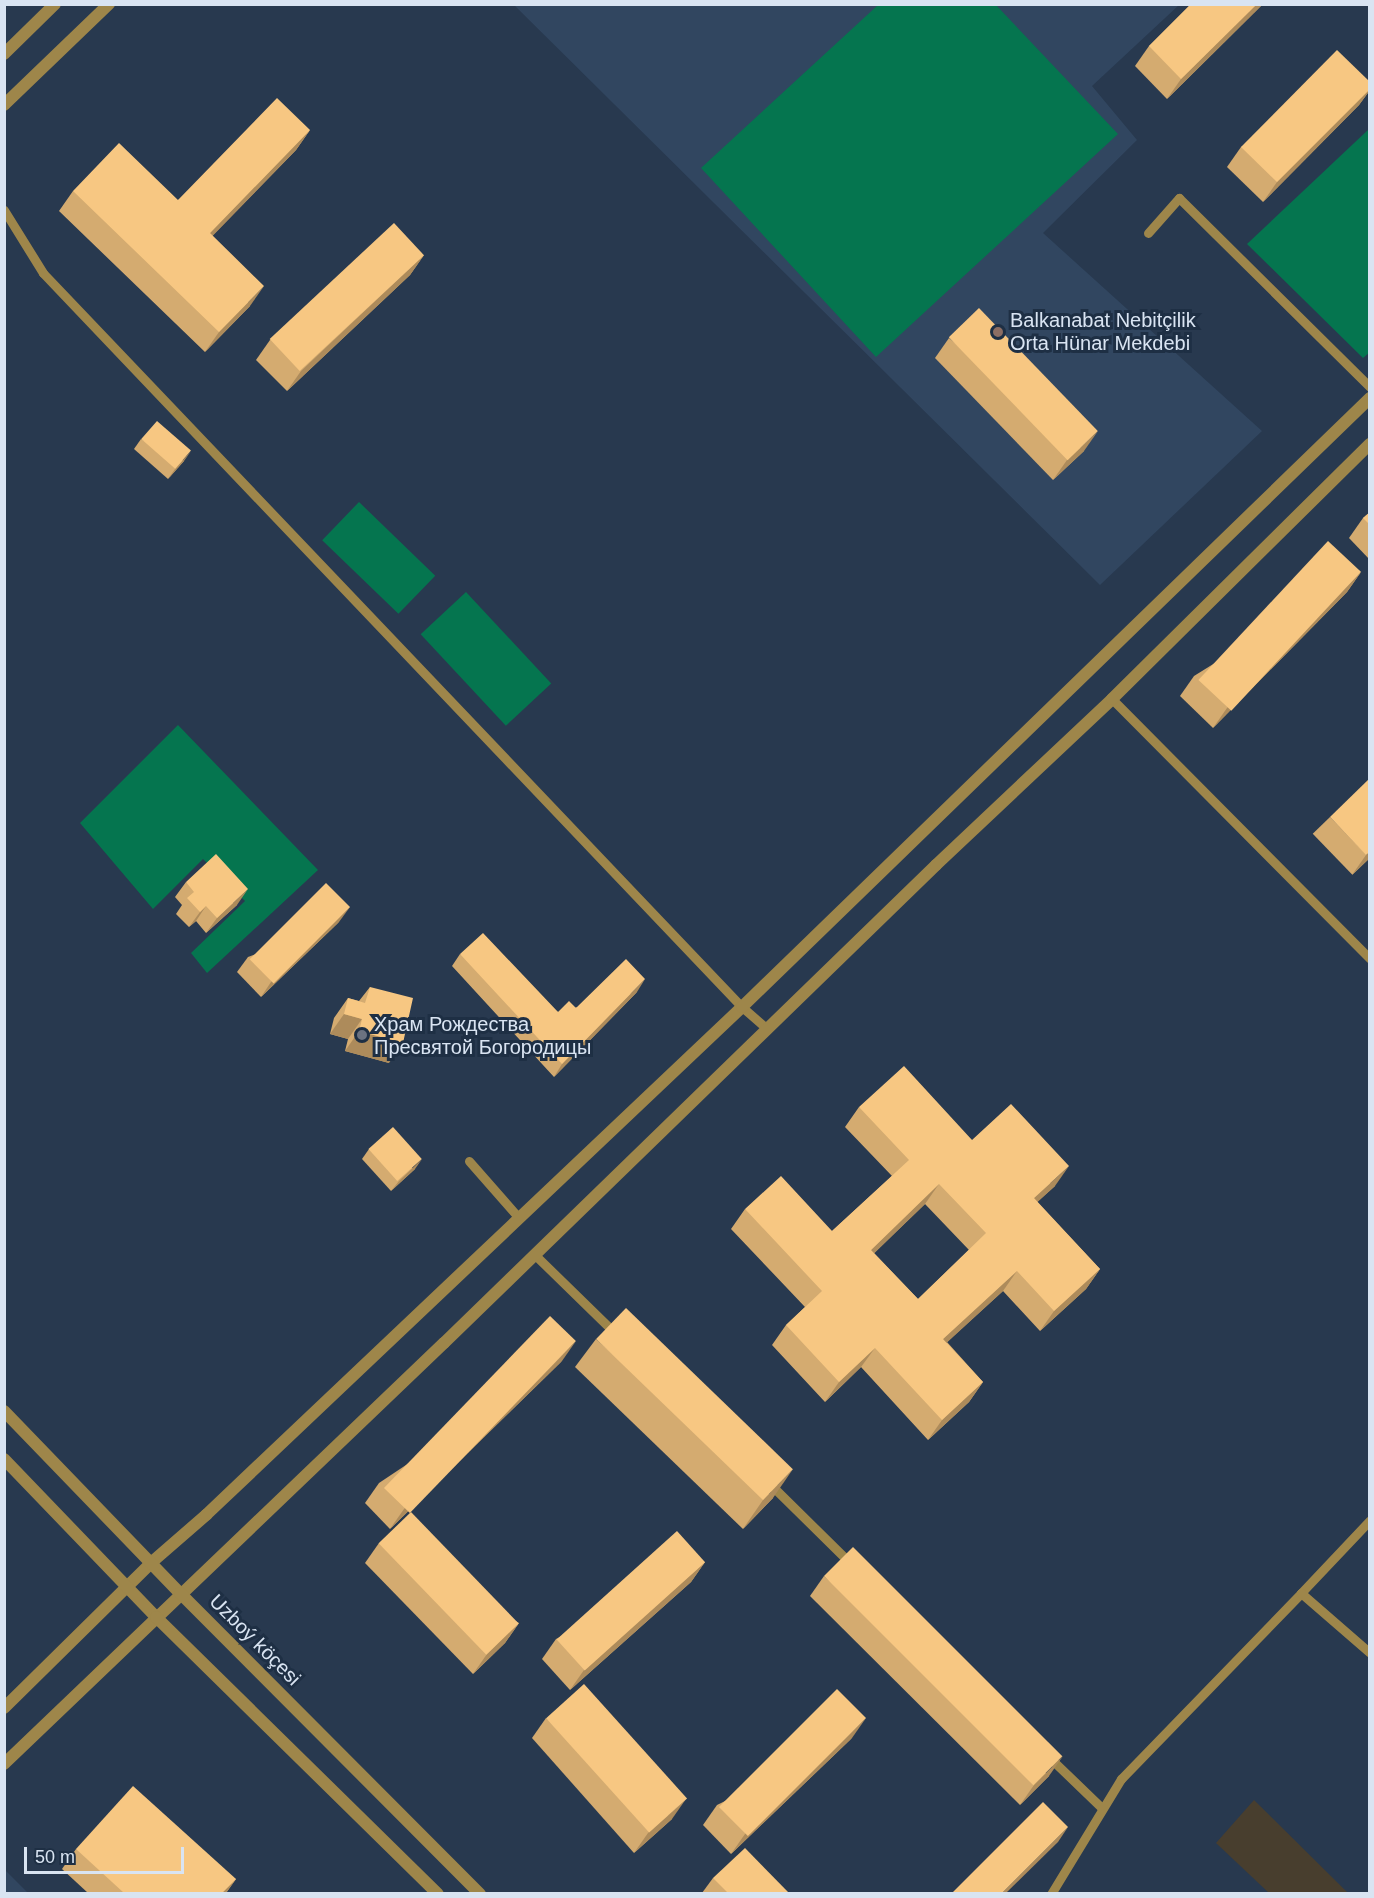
<!DOCTYPE html>
<html>
<head>
<meta charset="utf-8">
<style>
	body { margin:0 }
	#map { position:relative; width:1374px; height:1898px; overflow:hidden; background:#28394f; font-family:Arial,sans-serif }
	div>[style] { position:absolute }
	.built>* { inset:0; background:#314660 }
	.industrial>* { inset:0; background:#483e2e }
	.green>* { inset:0; background:#05754f; transform-origin:0 0 }
	.service>* { height:9px; margin:-4.5px; padding:0 4.5px; transform-origin:4.5px; border-radius:4.5px; background:#9e864a }
	.minor>* { height:12px; margin:-6px; padding:0 6px; transform-origin:6px; border-radius:6px; background:#9e864a }
	.tertiary>* { height:12px; margin:-6px; padding:0 6px; transform-origin:6px; border-radius:6px; background:#9e864a }
	.wall>* { inset:0; background:#d4ab70; transform-origin:0 0 }
	.shaded-wall>* { inset:0; background:#ad8b5b }
	.building>* { inset:0; background:#f7c782; transform-origin:0 0 }
	.dots>* { width:16px; height:16px; translate:-50% -50%; box-sizing:border-box; border:3px solid #1e2f44; border-radius:50% }
	span { translate:-50% -50%; white-space:nowrap; text-align:center; line-height:1.15; -webkit-text-stroke:6px #1e2f44; paint-order:stroke }
	.poi-label { font-size:20px; color:#d9e4f2 }
	.left { translate:0 -50%; text-align:left }
	.street-label { font-size:20px; color:#d9e4f2 }
	.frame { position:absolute; inset:0; border:6px solid #d9e4f2; pointer-events:none }
	.scale { position:absolute; left:24px; top:1847px; width:160px; height:27px; box-sizing:border-box; border:3px solid #d9e4f2; border-top:0; padding-left:8px; font-size:18px; line-height:21px; white-space:nowrap; color:#d9e4f2; -webkit-text-stroke:4px #1e2f44; paint-order:stroke }
</style>
</head>
<body>
<div id="map">
	<div class="built">
		<div style="clip-path:polygon(514px 5px,1179px 5px,1092px 86px,1137px 140px,1043px 233px,1262px 431px,1100px 585px)"></div>
		<div style="clip-path:polygon(4px 1870px,5px 1870px,28px 1893px,5px 1893px)"></div>
	</div>
	<div class="industrial">
		<div style="clip-path:polygon(1254px 1800px,1348px 1893px,1269px 1893px,1216px 1843px)"></div>
	</div>
	<div class="green">
		<div style="clip-path:polygon(878px 5px,996px 5px,1118px 134px,876px 357px,701px 168px)"></div>
		<div style="clip-path:polygon(1369px 129px,1370px 352px,1363px 358px,1247px 244px)"></div>
		<div style="left:359px;top:502px;width:106px;height:53px;rotate:44deg"></div>
		<div style="left:466px;top:592px;width:125px;height:62px;rotate:47deg"></div>
		<div style="clip-path:polygon(178px 725px,318px 870px,207px 973px,191px 953px,245px 901px,203px 859px,153px 909px,80px 823px)"></div>
	</div>
	<div class="service">
		<div style="left:4px;top:210px;width:74px;rotate:58.2deg"></div>
		<div style="left:43px;top:273px;width:1014px;rotate:46.4deg"></div>
		<div style="left:742px;top:1007px;width:33px;rotate:41deg"></div>
		<div style="left:1148px;top:233px;width:47px;rotate:-48.5deg"></div>
		<div style="left:1179px;top:198px;width:269px;rotate:44.7deg"></div>
		<div style="left:1112px;top:699px;width:366px;rotate:45.2deg"></div>
		<div style="left:469px;top:1161px;width:76px;rotate:48.7deg"></div>
		<div style="left:535px;top:1255px;width:112px;rotate:44.3deg"></div>
		<div style="left:769px;top:1483px;width:115px;rotate:44.6deg"></div>
		<div style="left:1301px;top:1593px;width:100px;rotate:-46.6deg"></div>
		<div style="left:1050px;top:1758px;width:72px;rotate:43.9deg"></div>
		<div style="left:1051px;top:1894px;width:135px;rotate:-58.7deg"></div>
		<div style="left:1121px;top:1779px;width:259px;rotate:-45.9deg"></div>
		<div style="left:1301px;top:1593px;width:91px;rotate:41deg"></div>
	</div>
	<div class="minor">
		<div style="left:4px;top:1708px;width:208px;rotate:-44.6deg"></div>
		<div style="left:152px;top:1562px;width:72px;rotate:-41deg"></div>
		<div style="left:206px;top:1515px;width:738px;rotate:-43.46deg"></div>
		<div style="left:742px;top:1007px;width:875px;rotate:-44.12deg"></div>
		<div style="left:4px;top:1764px;width:609px;rotate:-43.74deg"></div>
		<div style="left:444px;top:1343px;width:686px;rotate:-44.17deg"></div>
		<div style="left:936px;top:865px;width:242px;rotate:-43.3deg"></div>
		<div style="left:1112px;top:699px;width:363px;rotate:-44.7deg"></div>
	</div>
	<div class="tertiary">
		<div style="left:4px;top:54px;width:71px;rotate:-44.4deg"></div>
		<div style="left:4px;top:105px;width:146px;rotate:-43.9deg"></div>
		<div style="left:4px;top:1411px;width:253px;rotate:46deg"></div>
		<div style="left:180px;top:1593px;width:425px;rotate:45.1deg"></div>
		<div style="left:4px;top:1459px;width:219px;rotate:46.1deg"></div>
		<div style="left:156px;top:1617px;width:395px;rotate:44.5deg"></div>
	</div>
	<div class="wall">
		<div style="clip-path:polygon(1191px 4px,1263px 4px,1167px 99px,1135px 66px,1149px 46px)"></div>
		<div style="clip-path:polygon(1370px 82px,1370px 90px,1359px 105px,1263px 202px,1227px 167px,1241px 147px)"></div>
		<div style="clip-path:polygon(310px 130px,296px 150px,212px 236px,250px 306px,205px 352px,59px 211px,73px 191px,178px 200px)"></div>
		<div style="clip-path:polygon(424px 255px,410px 275px,287px 391px,256px 360px,270px 340px)"></div>
		<div style="clip-path:polygon(949px 338px,1084px 451px,1053px 480px,935px 358px)"></div>
		<div style="clip-path:polygon(141px 439px,184px 461px,168px 479px,134px 449px)"></div>
		<div style="clip-path:polygon(1370px 512px,1370px 560px,1349px 538px,1363px 518px)"></div>
		<div style="clip-path:polygon(1361px 572px,1347px 592px,1213px 728px,1180px 696px,1194px 676px)"></div>
		<div style="left:1330px;top:817px;width:57px;height:24px;rotate:46deg"></div>
		<div style="clip-path:polygon(186px 882px,237px 905px,206px 933px,196px 921px,189px 927px,176px 914px,182px 905px,175px 897px)"></div>
		<div style="clip-path:polygon(339px 922px,261px 997px,237px 972px,248px 957px)"></div>
		<div style="clip-path:polygon(460px 954px,558px 1012px,637px 992px,554px 1077px,452px 966px)"></div>
		<div style="clip-path:polygon(370px 987px,389px 1063px,345px 1051px,348px 1039px,330px 1034px,334px 1018px,348px 998px,359px 1001px)"></div>
		<div style="clip-path:polygon(evenodd,859px 1107px,972px 1140px,1055px 1186px,1037px 1202px,1100px 1269px,1086px 1289px,1040px 1331px,1003px 1291px,947px 1342px,983px 1382px,969px 1402px,928px 1440px,861px 1367px,825px 1402px,772px 1345px,786px 1325px,805px 1307px,731px 1229px,745px 1209px,832px 1231px,892px 1176px,845px 1127px,859px 1107px,925px 1204px,969px 1250px,918px 1299px,874px 1253px,925px 1204px)"></div>
		<div style="clip-path:polygon(369px 1149px,415px 1169px,391px 1191px,362px 1159px)"></div>
		<div style="clip-path:polygon(596px 1339px,773px 1498px,743px 1529px,575px 1367px)"></div>
		<div style="clip-path:polygon(562px 1361px,390px 1529px,365px 1503px,379px 1483px)"></div>
		<div style="clip-path:polygon(379px 1543px,519px 1623px,505px 1643px,473px 1674px,365px 1563px)"></div>
		<div style="clip-path:polygon(705px 1562px,691px 1582px,570px 1690px,542px 1659px,556px 1639px)"></div>
		<div style="clip-path:polygon(824px 1576px,1049px 1776px,1020px 1805px,810px 1596px)"></div>
		<div style="clip-path:polygon(546px 1718px,672px 1819px,634px 1853px,532px 1738px)"></div>
		<div style="clip-path:polygon(852px 1738px,731px 1854px,703px 1825px,717px 1805px)"></div>
		<div style="clip-path:polygon(76px 1849px,236px 1879px,226px 1893px,88px 1893px,62px 1869px)"></div>
		<div style="clip-path:polygon(713px 1878px,789px 1893px,702px 1893px)"></div>
	</div>
	<div class="shaded-wall">
		<div style="clip-path:polygon(1257px 4px,1263px 4px,1167px 99px,1181px 79px)"></div>
		<div style="clip-path:polygon(1370px 89px,1370px 90px,1359px 105px,1263px 202px,1277px 182px)"></div>
		<div style="clip-path:polygon(310px 130px,296px 150px,196px 253px,210px 233px)"></div>
		<div style="clip-path:polygon(424px 255px,410px 275px,287px 391px,301px 371px)"></div>
		<div style="clip-path:polygon(264px 286px,250px 306px,205px 352px,219px 332px)"></div>
		<div style="clip-path:polygon(1098px 431px,1084px 451px,1053px 480px,1067px 460px)"></div>
		<div style="clip-path:polygon(191px 451px,184px 461px,168px 479px,175px 469px)"></div>
		<div style="clip-path:polygon(1361px 572px,1347px 592px,1213px 728px,1227px 708px)"></div>
		<div style="clip-path:polygon(1370px 852px,1370px 858px,1352px 875px,1366px 855px)"></div>
		<div style="clip-path:polygon(248px 889px,237px 905px,206px 933px,217px 918px)"></div>
		<div style="clip-path:polygon(206px 906px,196px 921px,189px 927px,200px 912px)"></div>
		<div style="clip-path:polygon(350px 907px,339px 922px,261px 997px,271px 982px)"></div>
		<div style="clip-path:polygon(645px 979px,637px 992px,554px 1077px,562px 1064px)"></div>
		<div style="clip-path:polygon(344px 1014px,362px 1019px,348px 1039px,330px 1034px)"></div>
		<div style="clip-path:polygon(359px 1031px,403px 1043px,389px 1063px,345px 1051px)"></div>
		<div style="clip-path:polygon(422px 1159px,415px 1169px,391px 1191px,399px 1181px)"></div>
		<div style="clip-path:polygon(1069px 1166px,1055px 1186px,1020px 1218px,1034px 1198px)"></div>
		<div style="clip-path:polygon(939px 1184px,925px 1204px,857px 1270px,871px 1250px)"></div>
		<div style="clip-path:polygon(1100px 1269px,1086px 1289px,1040px 1331px,1054px 1311px)"></div>
		<div style="clip-path:polygon(1017px 1271px,1003px 1291px,929px 1359px,943px 1339px)"></div>
		<div style="clip-path:polygon(576px 1341px,562px 1361px,390px 1529px,404px 1509px)"></div>
		<div style="clip-path:polygon(875px 1348px,861px 1367px,825px 1402px,839px 1382px)"></div>
		<div style="clip-path:polygon(983px 1382px,969px 1402px,928px 1440px,942px 1420px)"></div>
		<div style="clip-path:polygon(793px 1469px,773px 1498px,743px 1529px,763px 1500px)"></div>
		<div style="clip-path:polygon(705px 1562px,691px 1582px,570px 1690px,584px 1670px)"></div>
		<div style="clip-path:polygon(519px 1623px,505px 1643px,473px 1674px,487px 1654px)"></div>
		<div style="clip-path:polygon(866px 1718px,852px 1738px,731px 1854px,745px 1834px)"></div>
		<div style="clip-path:polygon(1063px 1756px,1049px 1776px,1020px 1805px,1034px 1785px)"></div>
		<div style="clip-path:polygon(686px 1799px,672px 1819px,634px 1853px,648px 1833px)"></div>
		<div style="clip-path:polygon(1068px 1827px,1058px 1842px,1006px 1893px,1002px 1893px)"></div>
		<div style="clip-path:polygon(236px 1879px,226px 1893px,222px 1893px)"></div>
	</div>
	<div class="building">
		<div style="clip-path:polygon(1191px 4px,1257px 4px,1181px 79px,1149px 46px)"></div>
		<div style="clip-path:polygon(1337px 50px,1370px 82px,1370px 89px,1277px 182px,1241px 147px)"></div>
		<div style="clip-path:polygon(277px 98px,310px 130px,210px 233px,264px 286px,219px 332px,73px 191px,119px 143px,178px 200px)"></div>
		<div style="left:394px;top:223px;width:44px;height:170px;rotate:47deg"></div>
		<div style="left:979px;top:308px;width:171px;height:42px;rotate:46deg"></div>
		<div style="left:157px;top:421px;width:45px;height:24px;rotate:41deg"></div>
		<div style="clip-path:polygon(1370px 512px,1370px 525px,1363px 518px)"></div>
		<div style="left:1328px;top:541px;width:45px;height:190px;rotate:43deg"></div>
		<div style="clip-path:polygon(1370px 778px,1370px 852px,1366px 855px,1330px 817px)"></div>
		<div style="clip-path:polygon(216px 854px,248px 889px,217px 918px,206px 906px,200px 912px,187px 898px,194px 892px,186px 882px)"></div>
		<div style="left:326px;top:883px;width:34px;height:108px;rotate:45deg"></div>
		<div style="clip-path:polygon(483px 933px,558px 1012px,569px 1001px,576px 1008px,626px 959px,645px 979px,562px 1064px,460px 954px)"></div>
		<div style="clip-path:polygon(370px 987px,413px 998px,403px 1043px,359px 1031px,362px 1019px,344px 1014px,348px 998px,365px 1003px)"></div>
		<div style="clip-path:polygon(evenodd,904px 1066px,972px 1140px,1011px 1104px,1069px 1166px,1034px 1198px,1100px 1269px,1054px 1311px,1017px 1271px,943px 1339px,983px 1382px,942px 1420px,875px 1348px,839px 1382px,786px 1325px,822px 1291px,745px 1209px,781px 1176px,832px 1231px,909px 1160px,859px 1107px,904px 1066px,939px 1184px,986px 1233px,918px 1299px,871px 1250px,939px 1184px)"></div>
		<div style="left:393px;top:1127px;width:43px;height:33px;rotate:48deg"></div>
		<div style="left:626px;top:1308px;width:232px;height:43px;rotate:44deg"></div>
		<div style="left:550px;top:1316px;width:36px;height:239px;rotate:44deg"></div>
		<div style="left:411px;top:1512px;width:155px;height:45px;rotate:46deg"></div>
		<div style="left:677px;top:1531px;width:42px;height:162px;rotate:48deg"></div>
		<div style="left:853px;top:1547px;width:296px;height:41px;rotate:45deg"></div>
		<div style="left:584px;top:1684px;width:154px;height:51px;rotate:48deg"></div>
		<div style="left:837px;top:1689px;width:41px;height:167px;rotate:45deg"></div>
		<div style="clip-path:polygon(133px 1786px,236px 1879px,222px 1893px,124px 1893px,76px 1849px)"></div>
		<div style="clip-path:polygon(1043px 1802px,1068px 1827px,1002px 1893px,952px 1893px)"></div>
		<div style="clip-path:polygon(745px 1848px,789px 1893px,728px 1893px,713px 1878px)"></div>
	</div>
	<div class="dots">
		<div style="left:998px;top:332px;background:#8d6e63"></div>
		<div style="left:362px;top:1035px;background:#6b7280"></div>
	</div>
	<div class="poi-label">
		<span class="left" style="left:1010px;top:332px">Balkanabat Nebitçilik<br>Orta Hünar Mekdebi</span>
		<span class="left" style="left:374px;top:1036px">Храм Рождества<br>Пресвятой Богородицы</span>
	</div>
	<div class="street-label">
		<span style="left:255px;top:1640px;rotate:45deg">Uzboý köçesi</span>
	</div>
	<div class="frame"></div>
	<div class="scale">50 m</div>
</div>
</body>
</html>
